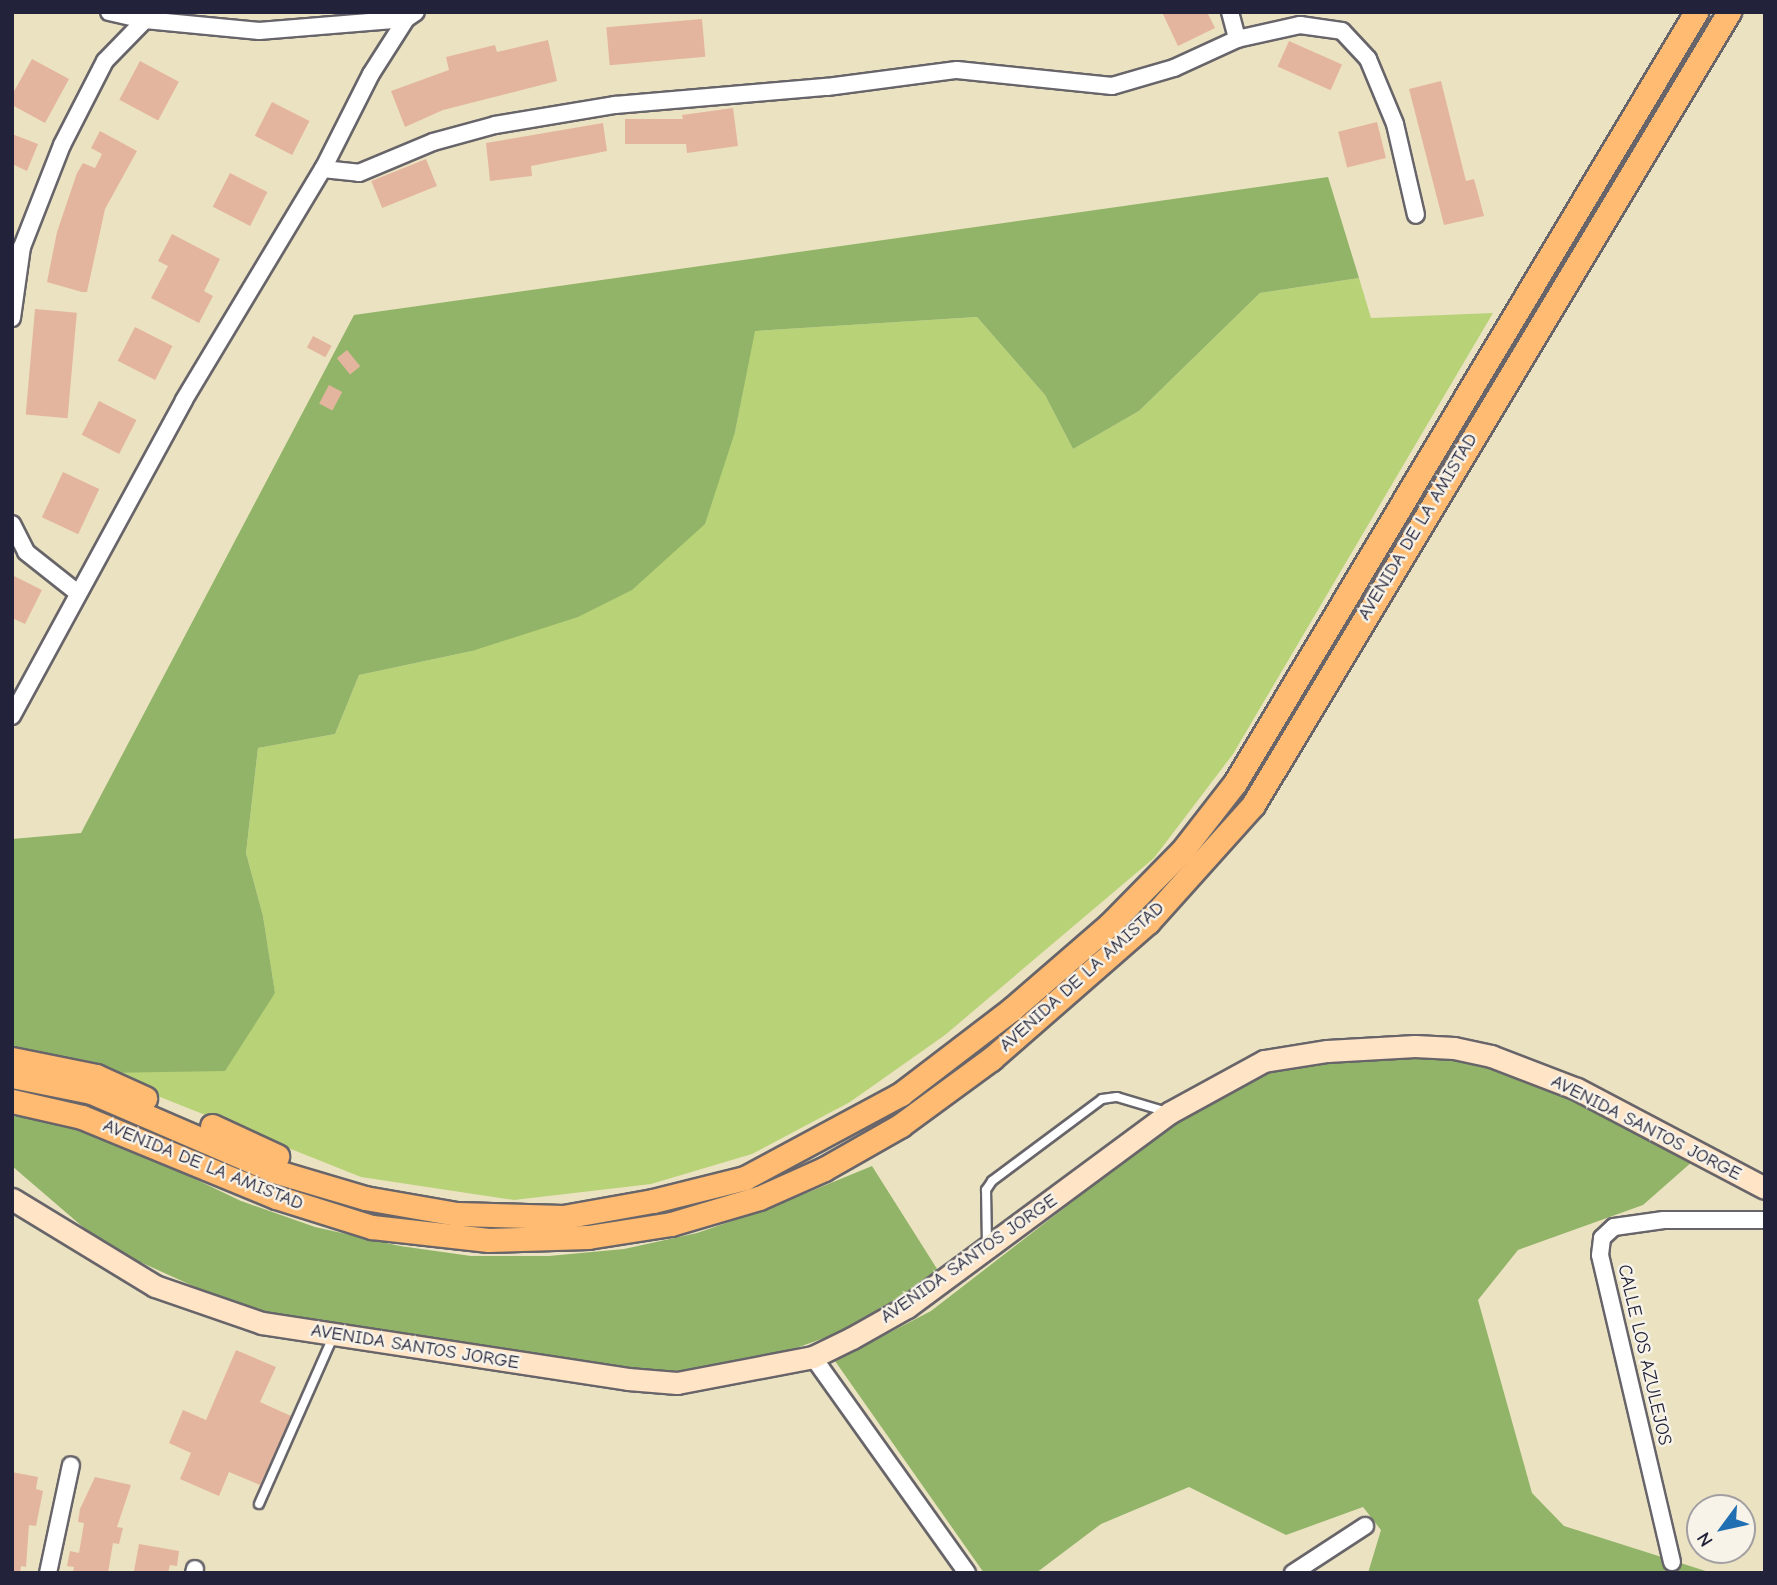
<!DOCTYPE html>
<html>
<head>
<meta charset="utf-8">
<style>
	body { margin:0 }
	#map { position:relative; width:1777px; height:1585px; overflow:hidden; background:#ebe2c1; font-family:"Comic Neue",sans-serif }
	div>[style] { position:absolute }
	.green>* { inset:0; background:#b8d278 }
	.forest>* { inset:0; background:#92b468 }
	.building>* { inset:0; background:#e4b59e; transform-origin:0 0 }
	.roads { filter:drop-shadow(2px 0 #68656a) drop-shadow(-2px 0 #68656a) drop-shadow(0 2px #68656a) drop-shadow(0 -2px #68656a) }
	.lane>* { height:8px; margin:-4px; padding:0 4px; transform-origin:4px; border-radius:4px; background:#fff }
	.street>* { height:16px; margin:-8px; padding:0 8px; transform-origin:8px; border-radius:8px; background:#fff }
	.secondary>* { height:21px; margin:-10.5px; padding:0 10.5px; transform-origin:10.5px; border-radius:10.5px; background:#ffe4c6 }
	.primary>* { height:23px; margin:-11.5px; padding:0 11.5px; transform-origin:11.5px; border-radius:11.5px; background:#ffbb71 }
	span { translate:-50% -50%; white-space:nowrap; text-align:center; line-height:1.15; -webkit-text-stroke:5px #f7f3e8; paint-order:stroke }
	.street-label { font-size:19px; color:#22223b }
	.frame { position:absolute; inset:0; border:14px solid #22223b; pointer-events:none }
	.north { position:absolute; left:1686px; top:1494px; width:70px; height:70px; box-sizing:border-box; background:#f7f3e8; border:2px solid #a29fa3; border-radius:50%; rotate:237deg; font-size:19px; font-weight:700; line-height:28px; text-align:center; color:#22223b }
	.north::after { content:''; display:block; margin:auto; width:24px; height:32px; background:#1f6fb2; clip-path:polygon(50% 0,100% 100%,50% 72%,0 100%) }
</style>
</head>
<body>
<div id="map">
	<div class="green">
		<div style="clip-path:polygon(1359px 278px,1371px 318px,1493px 313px,1233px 754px,1154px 858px,945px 1035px,850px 1102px,752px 1154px,651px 1184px,514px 1200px,361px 1177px,100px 1073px,275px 994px,263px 916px,246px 853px,258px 748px,335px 734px,359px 675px,472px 651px,735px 432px,754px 331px,977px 317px,1045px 395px,1073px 449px,1139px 411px,1260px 293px)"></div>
	</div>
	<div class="forest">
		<div style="clip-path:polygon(1328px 177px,1359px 278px,1260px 293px,1139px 411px,1073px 449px,1045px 395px,977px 317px,755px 331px,735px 432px,705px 524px,632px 590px,578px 617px,472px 651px,359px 675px,335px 734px,258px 748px,246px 853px,263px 916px,275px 993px,225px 1071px,100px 1073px,12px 1051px,12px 839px,81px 833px,354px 315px)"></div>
		<div style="clip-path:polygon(1434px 1052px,1545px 1084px,1693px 1161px,1643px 1205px,1518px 1250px,1478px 1300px,1532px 1493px,1564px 1526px,1712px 1573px,1368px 1573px,1381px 1530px,1363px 1507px,1286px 1535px,1189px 1487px,1101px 1524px,1036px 1573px,984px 1573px,835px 1361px,931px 1311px,1178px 1120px,1272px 1072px,1327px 1059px)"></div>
		<div style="clip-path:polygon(12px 1116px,54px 1121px,122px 1144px,241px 1201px,315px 1227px,400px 1246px,471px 1256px,549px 1256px,624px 1249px,697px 1233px,770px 1208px,872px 1166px,939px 1272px,849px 1329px,763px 1360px,689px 1370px,637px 1372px,351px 1329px,237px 1306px,105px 1246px,12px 1166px)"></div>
	</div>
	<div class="building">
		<div style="clip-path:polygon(1162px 12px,1207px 12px,1215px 28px,1178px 46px)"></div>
		<div style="left:702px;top:19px;width:38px;height:96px;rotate:85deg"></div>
		<div style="clip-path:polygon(548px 40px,557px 81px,443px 110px,405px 127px,391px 91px,449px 70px,446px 57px,495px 45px,497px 52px)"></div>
		<div style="left:1289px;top:41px;width:58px;height:28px;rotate:24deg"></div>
		<div style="clip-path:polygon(32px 59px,69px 79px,45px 123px,12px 105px,12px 95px)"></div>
		<div style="left:140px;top:61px;width:44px;height:44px;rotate:28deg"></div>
		<div style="clip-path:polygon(1441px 81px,1466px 181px,1474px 179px,1484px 216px,1444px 225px,1409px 89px)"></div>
		<div style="left:272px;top:102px;width:42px;height:38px;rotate:27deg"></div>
		<div style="clip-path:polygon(733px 108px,738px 146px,687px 153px,686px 144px,625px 144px,625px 119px,683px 119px,682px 115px)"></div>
		<div style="left:1377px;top:122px;width:37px;height:40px;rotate:76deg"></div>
		<div style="clip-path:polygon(603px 123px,607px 151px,531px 166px,532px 176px,490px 181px,486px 143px)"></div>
		<div style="clip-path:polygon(100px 131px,137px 151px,105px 209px,87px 292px,82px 292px,47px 282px,57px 232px,77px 173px,83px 163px,95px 168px,102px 154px,91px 148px)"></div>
		<div style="clip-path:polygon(12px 134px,38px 144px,27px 171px,12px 164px)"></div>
		<div style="left:426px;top:159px;width:29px;height:59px;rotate:68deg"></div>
		<div style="left:230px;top:173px;width:42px;height:38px;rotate:27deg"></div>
		<div style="clip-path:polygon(172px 234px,220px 259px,204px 291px,213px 296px,199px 323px,151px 298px,168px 266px,158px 261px)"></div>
		<div style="left:35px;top:309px;width:42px;height:106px;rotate:5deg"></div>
		<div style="left:135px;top:327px;width:42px;height:38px;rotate:27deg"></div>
		<div style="left:313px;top:336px;width:21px;height:13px;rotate:28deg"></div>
		<div style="left:347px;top:350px;width:21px;height:13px;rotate:51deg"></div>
		<div style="left:329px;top:385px;width:15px;height:21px;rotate:28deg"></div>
		<div style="left:99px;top:401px;width:42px;height:38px;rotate:27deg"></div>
		<div style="left:63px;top:472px;width:40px;height:50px;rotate:25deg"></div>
		<div style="clip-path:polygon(12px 575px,42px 590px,25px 624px,12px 618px)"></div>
		<div style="clip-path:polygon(236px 1350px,276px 1367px,260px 1402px,291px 1416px,260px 1485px,229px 1472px,219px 1496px,180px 1479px,191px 1453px,169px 1443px,183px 1410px,206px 1420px)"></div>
		<div style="clip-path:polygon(12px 1472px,38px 1477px,36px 1489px,43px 1491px,36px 1526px,29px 1525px,26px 1567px,21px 1566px,20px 1573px,12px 1573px)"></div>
		<div style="clip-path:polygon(95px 1477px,131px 1485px,117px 1527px,123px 1528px,119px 1544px,113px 1543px,108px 1573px,73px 1573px,74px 1567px,67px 1566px,70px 1551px,79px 1553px,84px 1523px,78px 1522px,80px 1509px)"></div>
		<div style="clip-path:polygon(139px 1544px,179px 1551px,177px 1566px,170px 1565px,168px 1573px,134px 1571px)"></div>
	</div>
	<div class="roads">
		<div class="lane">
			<div style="left:987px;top:1245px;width:55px;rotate:-91deg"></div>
			<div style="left:986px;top:1190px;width:11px;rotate:-56deg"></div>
			<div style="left:992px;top:1181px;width:137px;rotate:-36.7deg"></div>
			<div style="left:1102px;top:1099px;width:15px;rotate:-8deg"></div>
			<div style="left:1117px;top:1097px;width:49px;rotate:16.6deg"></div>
			<div style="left:259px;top:1504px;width:185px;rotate:-66.1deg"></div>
		</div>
		<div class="street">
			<div style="left:109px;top:12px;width:37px;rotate:13deg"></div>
			<div style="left:145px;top:20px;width:115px;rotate:5.5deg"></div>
			<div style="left:259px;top:31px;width:147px;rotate:-4.7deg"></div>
			<div style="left:1230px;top:12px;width:28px;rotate:75deg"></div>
			<div style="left:323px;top:169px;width:36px;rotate:6deg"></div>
			<div style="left:359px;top:173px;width:80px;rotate:-22.7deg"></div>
			<div style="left:433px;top:142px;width:64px;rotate:-15.3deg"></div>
			<div style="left:495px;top:125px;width:122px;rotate:-9.5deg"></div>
			<div style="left:615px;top:105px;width:213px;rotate:-4.9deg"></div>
			<div style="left:827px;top:87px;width:131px;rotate:-7.5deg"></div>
			<div style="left:957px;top:70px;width:156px;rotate:5.9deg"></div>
			<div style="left:1112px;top:86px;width:65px;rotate:-16.2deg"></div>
			<div style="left:1174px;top:68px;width:69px;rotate:-24.7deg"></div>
			<div style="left:1237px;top:39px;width:65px;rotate:-12.5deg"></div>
			<div style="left:1300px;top:25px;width:42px;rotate:8.1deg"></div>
			<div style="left:1342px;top:31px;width:38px;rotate:47deg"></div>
			<div style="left:1368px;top:59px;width:70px;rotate:67.4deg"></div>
			<div style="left:1395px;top:124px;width:93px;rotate:77deg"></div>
			<div style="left:12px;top:318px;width:72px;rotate:-82deg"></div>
			<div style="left:22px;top:247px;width:110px;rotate:-68.6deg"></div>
			<div style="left:62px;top:145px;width:94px;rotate:-62.9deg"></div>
			<div style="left:105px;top:61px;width:57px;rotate:-45.7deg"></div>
			<div style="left:12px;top:524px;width:31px;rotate:63deg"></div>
			<div style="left:26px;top:552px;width:66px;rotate:38.3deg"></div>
			<div style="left:12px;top:716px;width:360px;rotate:-61.4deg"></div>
			<div style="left:184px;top:400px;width:270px;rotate:-59deg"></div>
			<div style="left:323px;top:169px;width:106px;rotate:-63.2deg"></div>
			<div style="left:371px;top:74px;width:65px;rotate:-57.5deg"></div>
			<div style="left:406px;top:19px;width:12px;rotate:-35deg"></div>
			<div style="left:813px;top:1357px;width:265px;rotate:54.5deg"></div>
			<div style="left:1672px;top:1562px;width:315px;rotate:-103.2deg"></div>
			<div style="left:1600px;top:1255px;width:17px;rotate:-83deg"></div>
			<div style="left:1602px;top:1238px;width:16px;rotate:-43deg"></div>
			<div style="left:1614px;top:1227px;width:50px;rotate:-8deg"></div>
			<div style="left:1664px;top:1220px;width:101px"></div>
			<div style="left:48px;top:1573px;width:110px;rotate:-78deg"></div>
			<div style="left:194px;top:1573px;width:4px;rotate:-76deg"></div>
			<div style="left:1293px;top:1573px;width:86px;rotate:-33.1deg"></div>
		</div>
		<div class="secondary">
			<div style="left:12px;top:1199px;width:167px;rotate:31.3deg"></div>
			<div style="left:155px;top:1286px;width:113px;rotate:19.1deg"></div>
			<div style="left:262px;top:1323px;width:370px;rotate:8.7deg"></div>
			<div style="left:628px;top:1379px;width:49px;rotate:4.7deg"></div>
			<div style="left:677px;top:1383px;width:138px;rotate:-10.8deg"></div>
			<div style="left:813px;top:1357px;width:43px;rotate:-26deg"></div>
			<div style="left:852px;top:1338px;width:63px;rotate:-29.4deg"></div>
			<div style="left:907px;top:1307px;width:326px;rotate:-36.5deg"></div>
			<div style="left:1169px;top:1113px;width:108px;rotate:-28.7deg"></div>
			<div style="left:1264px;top:1061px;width:64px;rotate:-9deg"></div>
			<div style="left:1327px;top:1051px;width:88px;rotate:-3.3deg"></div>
			<div style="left:1415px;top:1046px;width:39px;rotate:3deg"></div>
			<div style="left:1454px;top:1048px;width:38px;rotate:12deg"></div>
			<div style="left:1491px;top:1056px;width:92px;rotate:21deg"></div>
			<div style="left:1577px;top:1089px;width:212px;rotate:27.8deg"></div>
		</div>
		<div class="primary">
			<div style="left:12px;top:1059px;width:86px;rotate:11.4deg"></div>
			<div style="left:96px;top:1076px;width:54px;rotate:24.2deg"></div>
			<div style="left:12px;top:1076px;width:81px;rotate:11.4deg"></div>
			<div style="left:91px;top:1092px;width:199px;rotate:23.3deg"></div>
			<div style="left:274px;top:1171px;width:95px;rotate:16.5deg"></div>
			<div style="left:365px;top:1198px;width:93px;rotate:9.9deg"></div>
			<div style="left:457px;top:1214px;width:106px;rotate:1.6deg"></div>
			<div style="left:563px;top:1217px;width:91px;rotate:-10.1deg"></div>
			<div style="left:653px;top:1201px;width:95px;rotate:-14deg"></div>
			<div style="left:745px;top:1178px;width:177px;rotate:-28.3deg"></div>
			<div style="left:901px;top:1094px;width:140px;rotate:-37.4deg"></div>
			<div style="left:1012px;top:1009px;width:128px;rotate:-40.9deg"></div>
			<div style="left:1109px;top:925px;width:104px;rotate:-45.4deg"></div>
			<div style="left:1182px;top:851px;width:86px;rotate:-52.1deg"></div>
			<div style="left:1235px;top:783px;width:898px;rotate:-59.12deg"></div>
			<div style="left:12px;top:1101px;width:72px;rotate:12.9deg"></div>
			<div style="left:82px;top:1117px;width:210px;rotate:22.4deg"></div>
			<div style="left:276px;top:1197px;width:101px;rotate:17.4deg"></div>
			<div style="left:372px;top:1227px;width:117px;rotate:6.4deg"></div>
			<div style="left:488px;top:1240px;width:100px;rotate:-1.7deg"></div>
			<div style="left:588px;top:1237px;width:84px;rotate:-8.9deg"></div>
			<div style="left:671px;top:1224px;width:92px;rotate:-16.5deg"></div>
			<div style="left:759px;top:1198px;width:71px;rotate:-24deg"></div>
			<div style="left:824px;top:1169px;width:89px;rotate:-29.7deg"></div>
			<div style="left:901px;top:1125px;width:112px;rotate:-36.3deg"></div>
			<div style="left:991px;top:1059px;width:208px;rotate:-41.1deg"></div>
			<div style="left:1148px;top:922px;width:157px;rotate:-48.1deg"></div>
			<div style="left:1253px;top:805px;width:925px;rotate:-59.03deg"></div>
			<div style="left:212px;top:1126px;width:72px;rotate:24.8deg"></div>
		</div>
	</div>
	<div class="street-label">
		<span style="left:1418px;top:527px;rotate:-59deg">AVENIDA DE LA AMISTAD</span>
		<span style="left:1082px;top:977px;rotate:-42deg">AVENIDA DE LA AMISTAD</span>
		<span style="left:1646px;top:1128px;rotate:27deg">AVENIDA SANTOS JORGE</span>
		<span style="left:203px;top:1165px;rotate:22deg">AVENIDA DE LA AMISTAD</span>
		<span style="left:969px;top:1259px;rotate:-35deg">AVENIDA SANTOS JORGE</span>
		<span style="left:415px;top:1347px;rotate:9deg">AVENIDA SANTOS JORGE</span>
		<span style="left:1644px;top:1355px;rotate:77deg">CALLE LOS AZULEJOS</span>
	</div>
	<div class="frame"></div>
	<div class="north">N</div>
</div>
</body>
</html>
